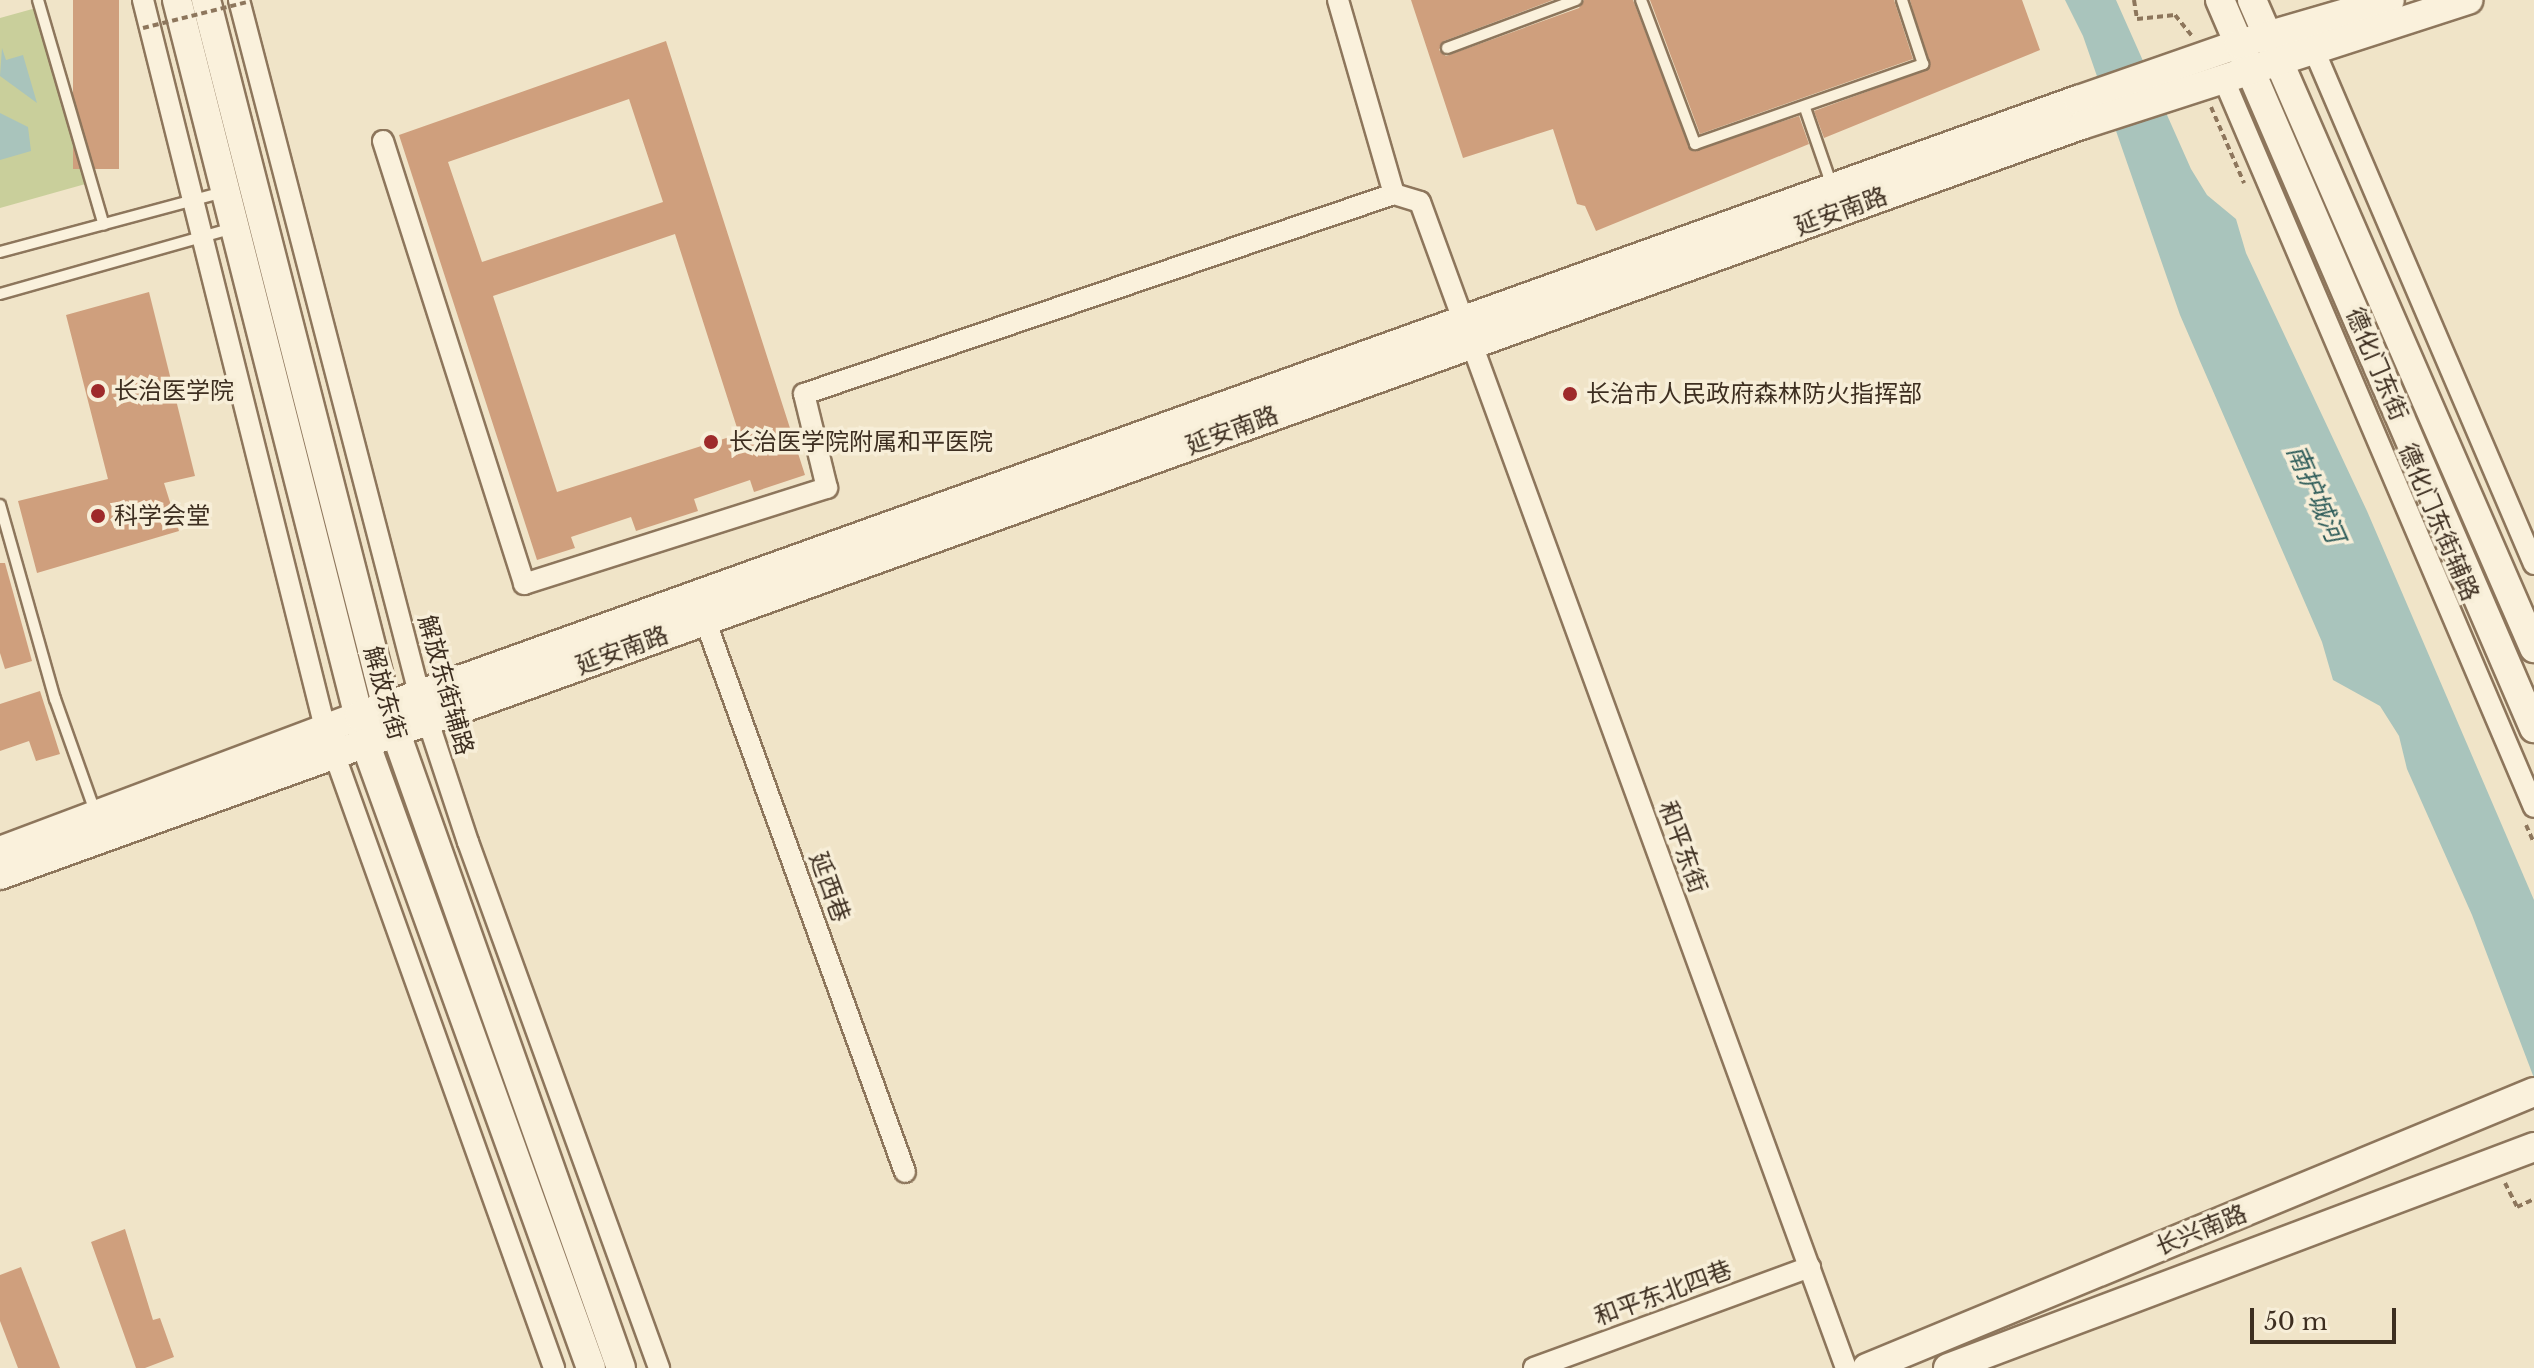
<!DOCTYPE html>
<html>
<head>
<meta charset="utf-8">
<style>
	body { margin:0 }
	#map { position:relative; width:2534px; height:1368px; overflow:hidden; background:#f0e4c8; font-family:"Libre Baskerville","Noto Sans SC",serif }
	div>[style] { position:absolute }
	.green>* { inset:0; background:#c9cf9b }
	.water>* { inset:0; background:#a9c4bc }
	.building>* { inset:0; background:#cf9f7d; transform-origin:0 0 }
	.path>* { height:4px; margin-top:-2px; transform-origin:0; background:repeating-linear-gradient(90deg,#8d765c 0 6px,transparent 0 10px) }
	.roads { filter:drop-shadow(2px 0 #8d765c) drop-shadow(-2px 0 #8d765c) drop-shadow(0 2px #8d765c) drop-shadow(0 -2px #8d765c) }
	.lane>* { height:10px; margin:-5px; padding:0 5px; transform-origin:5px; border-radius:5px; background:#faf1dc }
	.street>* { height:20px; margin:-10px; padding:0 10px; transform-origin:10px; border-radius:10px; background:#faf1dc }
	.secondary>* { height:28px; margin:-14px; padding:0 14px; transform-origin:14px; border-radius:14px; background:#faf1dc }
	.path-bridge>* { height:4px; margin-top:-2px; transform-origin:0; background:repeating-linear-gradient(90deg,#8d765c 0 6px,transparent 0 10px) }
	.dots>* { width:22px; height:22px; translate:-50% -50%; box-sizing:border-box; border:4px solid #f7eed8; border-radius:50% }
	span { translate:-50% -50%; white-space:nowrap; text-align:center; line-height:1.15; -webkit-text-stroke:7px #f7eed8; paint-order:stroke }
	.street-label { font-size:24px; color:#3d2e20 }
	.poi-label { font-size:24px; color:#3d2e20 }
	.left { translate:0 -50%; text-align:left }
	.water-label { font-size:26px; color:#2f5d5a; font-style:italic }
	.scale { position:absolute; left:2250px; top:1308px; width:146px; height:36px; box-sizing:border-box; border:4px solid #3d2e20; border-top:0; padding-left:10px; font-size:24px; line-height:28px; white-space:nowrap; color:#3d2e20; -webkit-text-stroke:6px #f7eed8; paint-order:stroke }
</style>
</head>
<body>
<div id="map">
	<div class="green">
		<div style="clip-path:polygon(36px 8px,89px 183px,0 208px,0 18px)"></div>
	</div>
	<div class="water">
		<div style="clip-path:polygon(2065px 0,2116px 0,2191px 169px,2207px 195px,2236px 219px,2246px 253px,2367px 511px,2534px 900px,2534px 1078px,2472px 915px,2407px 769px,2399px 736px,2380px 706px,2333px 680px,2322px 642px,2180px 315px,2083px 36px)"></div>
		<div style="clip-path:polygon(2px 48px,6px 60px,23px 55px,37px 103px,0 76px)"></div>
		<div style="clip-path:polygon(0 113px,28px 127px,31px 151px,0 160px)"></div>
	</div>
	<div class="building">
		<div style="left:73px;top:0;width:46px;height:169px"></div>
		<div style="clip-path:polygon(1411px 0,1553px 0,1444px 41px,1439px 50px,1446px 56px,1579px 8px,1584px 0,1633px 0,1691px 151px,1799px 116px,1809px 144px,1596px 231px,1585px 206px,1577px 204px,1553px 129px,1463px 158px)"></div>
		<div style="clip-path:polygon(1650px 0,1894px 0,1913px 59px,1700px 134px)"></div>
		<div style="clip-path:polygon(1910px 0,2022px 0,2040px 50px,1824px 138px,1814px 111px,1929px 69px)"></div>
		<div style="clip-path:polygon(evenodd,666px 41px,805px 475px,754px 492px,750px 480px,694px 499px,698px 511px,636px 531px,631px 517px,571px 537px,575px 548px,537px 560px,399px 135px,666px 41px,629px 99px,663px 202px,482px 262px,448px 162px,629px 99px,666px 41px,675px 234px,739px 434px,557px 492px,493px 296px,675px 234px)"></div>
		<div style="clip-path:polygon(149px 292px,195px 476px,164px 483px,179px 531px,37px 573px,18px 501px,108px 479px,66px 315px)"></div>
		<div style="clip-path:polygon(0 563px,5px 563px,32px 661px,5px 669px,0 653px)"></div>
		<div style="clip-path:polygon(40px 691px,60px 754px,36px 761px,29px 741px,0 751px,0 704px)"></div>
		<div style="clip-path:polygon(125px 1229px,153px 1320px,160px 1318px,174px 1357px,145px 1368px,136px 1368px,91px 1242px)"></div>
		<div style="clip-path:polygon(21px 1267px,60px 1368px,18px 1368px,0 1321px,0 1275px)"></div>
	</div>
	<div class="path">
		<div style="left:2134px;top:0;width:19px;rotate:81deg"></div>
		<div style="left:2137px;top:19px;width:38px;rotate:-6deg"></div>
		<div style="left:2175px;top:15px;width:28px;rotate:51deg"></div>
		<div style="left:2211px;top:107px;width:83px;rotate:66.5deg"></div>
		<div style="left:2526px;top:825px;width:20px;rotate:66deg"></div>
		<div style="left:2505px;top:1183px;width:27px;rotate:63deg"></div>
		<div style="left:2517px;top:1207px;width:19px;rotate:-25deg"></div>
	</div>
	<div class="roads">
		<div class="lane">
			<div style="left:38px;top:0;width:234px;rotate:73.7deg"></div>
			<div style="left:1641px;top:0;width:154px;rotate:69.4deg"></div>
			<div style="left:1695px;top:144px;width:242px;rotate:-19.3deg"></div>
			<div style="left:1923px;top:64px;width:67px;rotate:-108.2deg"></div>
			<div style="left:1447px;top:48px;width:138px;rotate:-20.4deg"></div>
			<div style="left:1805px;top:108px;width:83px;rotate:70.9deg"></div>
			<div style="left:0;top:252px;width:232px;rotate:-15deg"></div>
			<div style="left:0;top:294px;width:242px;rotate:-15.8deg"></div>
			<div style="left:0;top:505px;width:202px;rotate:74.2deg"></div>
			<div style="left:55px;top:699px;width:122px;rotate:70.4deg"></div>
		</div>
		<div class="street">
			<div style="left:143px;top:0;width:750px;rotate:75.96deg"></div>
			<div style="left:325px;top:728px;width:680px;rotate:70.31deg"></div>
			<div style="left:239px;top:0;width:720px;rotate:75.44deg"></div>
			<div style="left:420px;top:697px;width:153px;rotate:71.7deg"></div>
			<div style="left:468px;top:842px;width:560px;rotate:70.04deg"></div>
			<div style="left:2314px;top:50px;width:559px;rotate:66.83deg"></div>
			<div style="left:2224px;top:80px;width:790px;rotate:66.91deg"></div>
			<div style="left:383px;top:141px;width:465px;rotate:72.3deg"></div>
			<div style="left:524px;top:584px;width:318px;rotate:-17.6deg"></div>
			<div style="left:827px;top:488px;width:97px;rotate:-103.7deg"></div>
			<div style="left:804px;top:394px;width:623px;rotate:-18.73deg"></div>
			<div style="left:1394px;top:194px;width:202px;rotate:-106.1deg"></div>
			<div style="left:1394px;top:194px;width:27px;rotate:17deg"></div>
			<div style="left:1420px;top:202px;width:1241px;rotate:69.93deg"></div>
			<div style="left:705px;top:620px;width:587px;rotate:70.08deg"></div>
			<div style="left:1534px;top:1368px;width:294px;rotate:-20.1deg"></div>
		</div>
		<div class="secondary">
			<div style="left:177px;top:0;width:769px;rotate:75.76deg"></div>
			<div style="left:366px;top:745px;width:662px;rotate:70.14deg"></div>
			<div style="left:206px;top:0;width:731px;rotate:75.66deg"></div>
			<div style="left:387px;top:708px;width:700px;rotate:70.48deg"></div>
			<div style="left:2220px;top:0;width:793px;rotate:66.67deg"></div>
			<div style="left:2252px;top:0;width:707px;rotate:66.48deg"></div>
			<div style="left:0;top:851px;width:384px;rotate:-20.6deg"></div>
			<div style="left:359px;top:716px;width:1826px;rotate:-19.72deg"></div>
			<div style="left:2078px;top:100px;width:170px;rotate:-19.2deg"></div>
			<div style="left:2239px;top:44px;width:157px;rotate:-16.2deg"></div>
			<div style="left:0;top:875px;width:2215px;rotate:-19.82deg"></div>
			<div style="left:2084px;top:124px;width:404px;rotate:-17.9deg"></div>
			<div style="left:1867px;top:1368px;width:722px;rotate:-22.48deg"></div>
			<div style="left:1948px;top:1368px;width:626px;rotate:-20.66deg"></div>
		</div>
	</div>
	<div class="path-bridge">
		<div style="left:143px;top:28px;width:107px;rotate:-14deg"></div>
	</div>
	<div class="dots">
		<div style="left:98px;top:391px;background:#9e2a2b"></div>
		<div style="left:1570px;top:394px;background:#9e2a2b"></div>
		<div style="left:711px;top:442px;background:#9e2a2b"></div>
		<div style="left:98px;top:516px;background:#9e2a2b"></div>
	</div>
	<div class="street-label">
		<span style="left:1841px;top:211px;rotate:-20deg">延安南路</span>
		<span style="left:2377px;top:364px;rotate:67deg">德化门东街</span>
		<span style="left:1232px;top:430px;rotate:-20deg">延安南路</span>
		<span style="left:2439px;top:522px;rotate:67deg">德化门东街辅路</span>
		<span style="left:622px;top:650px;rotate:-20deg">延安南路</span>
		<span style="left:446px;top:685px;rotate:74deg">解放东街辅路</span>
		<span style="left:385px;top:693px;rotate:74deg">解放东街</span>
		<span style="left:1683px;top:847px;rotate:70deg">和平东街</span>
		<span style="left:830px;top:887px;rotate:70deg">延西巷</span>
		<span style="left:2201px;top:1230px;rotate:-22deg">长兴南路</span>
		<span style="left:1663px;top:1293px;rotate:-20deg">和平东北四巷</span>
	</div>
	<div class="poi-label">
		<span class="left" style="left:114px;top:391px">长治医学院</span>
		<span class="left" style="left:1586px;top:394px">长治市人民政府森林防火指挥部</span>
		<span class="left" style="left:729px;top:442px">长治医学院附属和平医院</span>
		<span class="left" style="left:114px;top:516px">科学会堂</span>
	</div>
	<div class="water-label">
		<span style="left:2315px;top:494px;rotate:66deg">南护城河</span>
	</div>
	<div class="scale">50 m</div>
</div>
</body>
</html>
